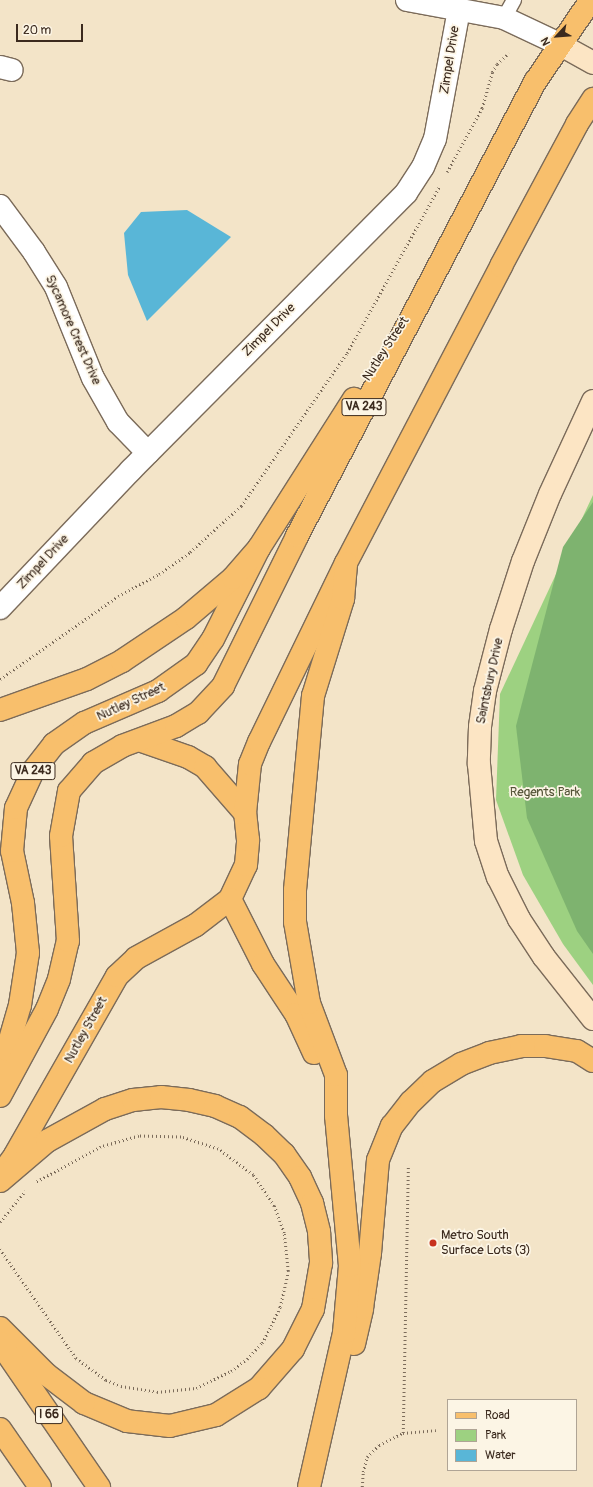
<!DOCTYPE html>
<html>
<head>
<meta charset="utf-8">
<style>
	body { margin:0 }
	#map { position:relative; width:593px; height:1487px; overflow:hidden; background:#f3e4c8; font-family:Pangolin,sans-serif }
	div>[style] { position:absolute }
	.green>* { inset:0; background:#9dd181 }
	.forest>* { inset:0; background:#7eb36f }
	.water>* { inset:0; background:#59b6d7 }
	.path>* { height:2.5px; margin-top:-1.25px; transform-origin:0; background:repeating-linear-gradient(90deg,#7b6b5a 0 1px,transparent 0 4px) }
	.roads { filter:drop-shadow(1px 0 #7b6b5a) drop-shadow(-1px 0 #7b6b5a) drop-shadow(0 1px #7b6b5a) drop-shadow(0 -1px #7b6b5a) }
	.lane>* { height:14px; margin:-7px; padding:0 7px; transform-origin:7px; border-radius:7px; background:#fff }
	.street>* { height:22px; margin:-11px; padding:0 11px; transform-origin:11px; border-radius:11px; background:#fff }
	.secondary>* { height:22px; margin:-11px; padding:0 11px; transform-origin:11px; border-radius:11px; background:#fce5c4 }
	.primary>* { height:22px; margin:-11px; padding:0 11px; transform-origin:11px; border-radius:11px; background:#f8bf6c }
	.highway>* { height:22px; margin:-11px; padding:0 11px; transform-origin:11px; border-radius:11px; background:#f8bf6c }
	.dots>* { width:11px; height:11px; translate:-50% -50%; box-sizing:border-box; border:2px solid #fcf5e5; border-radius:50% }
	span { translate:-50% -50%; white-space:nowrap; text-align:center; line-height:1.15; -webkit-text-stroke:3.5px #fcf5e5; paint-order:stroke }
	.shield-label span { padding:1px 3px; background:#fcf5e5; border:1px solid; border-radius:3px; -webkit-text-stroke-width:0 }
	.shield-label { font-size:12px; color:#3b2a1e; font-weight:700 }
	.street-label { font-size:13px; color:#3b2a1e }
	.park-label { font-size:13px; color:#545437 }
	.poi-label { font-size:13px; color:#3b2a1e }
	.left { translate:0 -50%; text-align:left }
	.legend { position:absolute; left:447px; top:1399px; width:130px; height:72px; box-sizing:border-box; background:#fcf5e5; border:1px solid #afa495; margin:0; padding:5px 7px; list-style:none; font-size:12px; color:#3b2a1e }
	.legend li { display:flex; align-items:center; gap:8px; height:20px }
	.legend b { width:20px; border:1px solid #afa495 }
	.north { position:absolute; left:537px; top:16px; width:40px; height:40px; -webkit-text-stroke:3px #fcf5e5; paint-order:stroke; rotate:244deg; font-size:11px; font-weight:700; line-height:16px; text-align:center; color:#3b2a1e }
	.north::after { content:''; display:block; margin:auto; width:14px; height:18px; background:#3b2a1e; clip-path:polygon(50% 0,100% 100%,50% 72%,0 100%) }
	.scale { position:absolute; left:16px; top:24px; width:67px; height:18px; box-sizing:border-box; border:2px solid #3b2a1e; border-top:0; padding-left:5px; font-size:12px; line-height:14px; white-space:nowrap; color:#3b2a1e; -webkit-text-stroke:3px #fcf5e5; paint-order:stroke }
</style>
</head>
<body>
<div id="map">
	<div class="green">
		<div style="clip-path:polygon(593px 495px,593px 985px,563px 944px,523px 875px,496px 800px,500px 694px)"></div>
	</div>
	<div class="forest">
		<div style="clip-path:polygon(593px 502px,593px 954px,577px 931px,527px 818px,516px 726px,563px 547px)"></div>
	</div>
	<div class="water">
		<div style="clip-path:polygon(187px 210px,231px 237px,147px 321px,128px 275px,124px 233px,141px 212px)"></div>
	</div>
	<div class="path">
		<div style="left:447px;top:172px;width:73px;rotate:-61.3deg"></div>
		<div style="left:482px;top:108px;width:37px;rotate:-74deg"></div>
		<div style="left:492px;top:72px;width:9px;rotate:-58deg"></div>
		<div style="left:497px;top:64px;width:16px;rotate:-43deg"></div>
		<div style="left:0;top:679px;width:144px;rotate:-35.1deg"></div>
		<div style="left:118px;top:596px;width:47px;rotate:-28.2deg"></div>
		<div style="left:159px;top:574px;width:38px;rotate:-35deg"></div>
		<div style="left:190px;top:552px;width:69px;rotate:-42deg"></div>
		<div style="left:241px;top:506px;width:186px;rotate:-55.3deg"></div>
		<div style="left:347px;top:353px;width:190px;rotate:-61deg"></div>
		<div style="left:0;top:1222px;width:40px;rotate:-51deg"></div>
		<div style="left:0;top:1249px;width:133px;rotate:55.1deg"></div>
		<div style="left:76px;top:1358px;width:37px;rotate:36deg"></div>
		<div style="left:106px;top:1380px;width:16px;rotate:22deg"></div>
		<div style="left:121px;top:1386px;width:36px;rotate:9deg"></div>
		<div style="left:157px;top:1392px;width:39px;rotate:-6deg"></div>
		<div style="left:196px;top:1388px;width:39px;rotate:-26deg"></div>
		<div style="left:231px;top:1371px;width:20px;rotate:-37deg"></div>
		<div style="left:247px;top:1359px;width:22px;rotate:-47deg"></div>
		<div style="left:262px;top:1343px;width:19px;rotate:-62deg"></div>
		<div style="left:271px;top:1326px;width:21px;rotate:-65deg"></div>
		<div style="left:280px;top:1307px;width:37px;rotate:-77deg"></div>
		<div style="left:288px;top:1271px;width:38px;rotate:-96deg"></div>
		<div style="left:284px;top:1233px;width:29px;rotate:-110deg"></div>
		<div style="left:274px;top:1206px;width:37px;rotate:-124deg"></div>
		<div style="left:253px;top:1175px;width:44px;rotate:-143.4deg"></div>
		<div style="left:218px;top:1149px;width:39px;rotate:-162deg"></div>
		<div style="left:181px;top:1137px;width:42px;rotate:-178.6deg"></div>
		<div style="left:139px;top:1136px;width:40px;rotate:164deg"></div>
		<div style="left:101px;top:1147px;width:75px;rotate:151.4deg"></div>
		<div style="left:403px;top:1433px;width:33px;rotate:-5deg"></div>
		<div style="left:362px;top:1487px;width:15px;rotate:-86deg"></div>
		<div style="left:363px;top:1472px;width:16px;rotate:-75deg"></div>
		<div style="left:367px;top:1457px;width:17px;rotate:-45deg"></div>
		<div style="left:379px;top:1445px;width:27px;rotate:-27deg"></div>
		<div style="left:403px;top:1433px;width:266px;rotate:-88.9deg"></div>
	</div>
	<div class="roads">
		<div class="lane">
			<div style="left:504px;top:18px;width:21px;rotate:-61deg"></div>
		</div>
		<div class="street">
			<div style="left:407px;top:0;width:99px;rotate:10.5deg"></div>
			<div style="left:504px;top:18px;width:61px;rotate:25.3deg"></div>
			<div style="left:0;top:67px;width:12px;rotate:14deg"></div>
			<div style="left:0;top:206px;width:57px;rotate:53.5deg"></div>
			<div style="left:34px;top:252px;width:41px;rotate:57.8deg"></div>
			<div style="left:56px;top:287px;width:98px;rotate:67.9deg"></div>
			<div style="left:93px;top:378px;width:51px;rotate:60.4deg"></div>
			<div style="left:118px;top:422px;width:43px;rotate:45.9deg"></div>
			<div style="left:0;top:608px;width:190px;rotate:-46.5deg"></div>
			<div style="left:131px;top:470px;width:390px;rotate:-45.2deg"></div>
			<div style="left:406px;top:193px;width:31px;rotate:-57deg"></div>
			<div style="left:423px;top:167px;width:30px;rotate:-67deg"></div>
			<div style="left:435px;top:139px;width:131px;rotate:-79.5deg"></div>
		</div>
		<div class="secondary">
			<div style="left:559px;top:44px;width:39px;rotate:29deg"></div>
			<div style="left:593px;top:401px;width:102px;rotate:114.8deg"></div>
			<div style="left:550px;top:494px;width:72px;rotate:111.9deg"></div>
			<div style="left:523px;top:561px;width:71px;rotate:107.9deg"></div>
			<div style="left:501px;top:629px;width:64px;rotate:104.5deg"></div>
			<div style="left:485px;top:691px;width:36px;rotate:98deg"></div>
			<div style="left:480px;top:727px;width:37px;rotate:92deg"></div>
			<div style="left:479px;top:764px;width:77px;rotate:84.8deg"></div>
			<div style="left:486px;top:841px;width:38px;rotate:72deg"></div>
			<div style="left:498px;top:877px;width:47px;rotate:63.4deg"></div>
			<div style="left:519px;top:919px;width:45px;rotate:56.7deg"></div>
			<div style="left:544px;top:957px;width:79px;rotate:51.7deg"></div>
		</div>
		<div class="primary">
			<div style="left:142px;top:741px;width:49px;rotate:19.2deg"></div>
			<div style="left:188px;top:757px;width:20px;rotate:30deg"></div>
			<div style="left:205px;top:767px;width:61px;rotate:49deg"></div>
			<div style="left:2px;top:1080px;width:30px;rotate:-81deg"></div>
			<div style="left:7px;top:1050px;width:47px;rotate:-73.9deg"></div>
			<div style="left:20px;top:1005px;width:53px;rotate:-81.3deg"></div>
			<div style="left:28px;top:953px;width:50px;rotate:-95.7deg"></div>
			<div style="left:23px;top:903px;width:53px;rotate:-101.9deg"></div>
			<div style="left:12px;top:851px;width:43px;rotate:-84.7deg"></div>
			<div style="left:16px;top:808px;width:41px;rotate:-65.3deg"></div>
			<div style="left:33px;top:771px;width:34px;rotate:-52deg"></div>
			<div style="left:54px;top:744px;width:37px;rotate:-35deg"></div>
			<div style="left:84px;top:723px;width:81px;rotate:-23.4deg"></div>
			<div style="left:158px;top:691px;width:47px;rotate:-35.4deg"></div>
			<div style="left:196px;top:664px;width:30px;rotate:-56deg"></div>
			<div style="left:213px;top:639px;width:102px;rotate:-63.2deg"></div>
			<div style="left:259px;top:548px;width:177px;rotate:-57.5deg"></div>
			<div style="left:0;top:1096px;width:99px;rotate:-61.6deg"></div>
			<div style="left:47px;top:1009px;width:32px;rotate:-68deg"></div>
			<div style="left:59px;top:979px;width:39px;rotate:-77deg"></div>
			<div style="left:68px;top:941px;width:105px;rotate:-93.8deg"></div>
			<div style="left:61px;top:836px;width:46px;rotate:-79.9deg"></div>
			<div style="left:69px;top:791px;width:37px;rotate:-49deg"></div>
			<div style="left:93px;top:763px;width:34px;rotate:-30deg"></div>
			<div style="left:122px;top:746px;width:58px;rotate:-20.3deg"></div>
			<div style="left:176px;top:726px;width:26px;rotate:-31deg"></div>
			<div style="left:198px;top:713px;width:37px;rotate:-47deg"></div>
			<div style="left:223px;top:686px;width:167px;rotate:-63.7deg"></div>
			<div style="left:297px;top:536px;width:513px;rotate:-62.34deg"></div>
			<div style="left:535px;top:82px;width:99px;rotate:-55.7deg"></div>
			<div style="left:0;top:1176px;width:26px;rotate:-54deg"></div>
			<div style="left:15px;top:1155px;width:206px;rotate:-60.3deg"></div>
			<div style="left:117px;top:976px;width:26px;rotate:-43deg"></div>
			<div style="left:136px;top:958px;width:68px;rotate:-28.8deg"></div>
			<div style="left:196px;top:925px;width:43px;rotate:-37.4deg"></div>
			<div style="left:230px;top:899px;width:38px;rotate:-65deg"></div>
			<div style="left:246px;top:865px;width:25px;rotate:-85deg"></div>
			<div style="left:248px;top:840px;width:27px;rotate:-96deg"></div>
			<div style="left:245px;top:813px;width:49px;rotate:-84.2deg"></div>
			<div style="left:250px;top:764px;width:24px;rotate:-68deg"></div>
			<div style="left:259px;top:742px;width:199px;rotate:-64.1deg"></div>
			<div style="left:346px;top:563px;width:335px;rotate:-62.4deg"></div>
			<div style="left:501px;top:266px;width:161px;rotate:-61.8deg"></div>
			<div style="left:577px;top:124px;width:30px;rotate:-57deg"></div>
		</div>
		<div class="highway">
			<div style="left:0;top:710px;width:92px;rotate:-19.6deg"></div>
			<div style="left:87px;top:679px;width:39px;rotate:-27deg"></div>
			<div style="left:122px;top:661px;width:77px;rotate:-33.9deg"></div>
			<div style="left:186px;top:618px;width:62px;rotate:-40.4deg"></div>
			<div style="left:233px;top:578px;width:40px;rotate:-49deg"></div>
			<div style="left:230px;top:899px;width:73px;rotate:63.1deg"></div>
			<div style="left:263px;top:964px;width:60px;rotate:56.6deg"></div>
			<div style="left:296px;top:1014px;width:43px;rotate:65.2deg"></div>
			<div style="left:0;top:1181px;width:62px;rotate:-40.4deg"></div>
			<div style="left:47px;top:1141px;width:66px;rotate:-28.9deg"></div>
			<div style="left:105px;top:1109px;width:29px;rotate:-18deg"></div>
			<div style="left:133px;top:1100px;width:28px;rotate:-6deg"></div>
			<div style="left:161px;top:1097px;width:28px;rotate:6deg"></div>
			<div style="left:189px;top:1100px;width:27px;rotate:13deg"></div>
			<div style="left:215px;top:1106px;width:27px;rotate:24deg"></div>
			<div style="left:240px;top:1117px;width:30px;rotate:37deg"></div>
			<div style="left:264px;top:1135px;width:28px;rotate:44deg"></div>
			<div style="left:284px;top:1154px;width:28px;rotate:55deg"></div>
			<div style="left:300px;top:1177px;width:29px;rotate:65deg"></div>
			<div style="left:312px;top:1203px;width:30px;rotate:76deg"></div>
			<div style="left:319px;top:1232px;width:31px;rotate:86deg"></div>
			<div style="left:321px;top:1263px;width:47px;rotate:99.9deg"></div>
			<div style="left:313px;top:1309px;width:45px;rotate:116.6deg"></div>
			<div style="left:293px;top:1349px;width:52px;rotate:131.1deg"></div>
			<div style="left:259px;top:1388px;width:51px;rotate:147.9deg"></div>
			<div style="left:216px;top:1415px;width:47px;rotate:166.6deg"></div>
			<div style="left:170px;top:1426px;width:43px;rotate:-173.4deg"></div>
			<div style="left:127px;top:1421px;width:47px;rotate:-157.3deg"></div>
			<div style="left:84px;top:1403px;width:48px;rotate:-142.7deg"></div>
			<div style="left:46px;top:1374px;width:65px;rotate:-135deg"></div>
			<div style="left:0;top:1343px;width:175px;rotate:55.5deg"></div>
			<div style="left:354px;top:1344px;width:37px;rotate:-77deg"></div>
			<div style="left:362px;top:1308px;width:56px;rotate:-81.7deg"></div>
			<div style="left:370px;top:1253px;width:93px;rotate:-85.1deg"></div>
			<div style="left:378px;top:1160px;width:37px;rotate:-68deg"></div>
			<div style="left:392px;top:1126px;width:31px;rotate:-52deg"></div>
			<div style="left:411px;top:1102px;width:30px;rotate:-44deg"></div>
			<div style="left:433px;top:1081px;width:33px;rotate:-31deg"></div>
			<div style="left:461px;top:1064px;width:30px;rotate:-21deg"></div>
			<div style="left:489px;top:1053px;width:33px;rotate:-12deg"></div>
			<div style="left:521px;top:1046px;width:24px"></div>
			<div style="left:545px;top:1046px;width:32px;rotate:9deg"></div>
			<div style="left:577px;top:1051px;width:19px;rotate:32deg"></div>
			<div style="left:0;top:1429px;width:70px;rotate:55.4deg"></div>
			<div style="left:309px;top:1487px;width:158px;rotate:-77.2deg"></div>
			<div style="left:344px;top:1333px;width:67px;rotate:-84.9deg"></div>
			<div style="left:350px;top:1266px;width:151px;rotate:-95.3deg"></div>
			<div style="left:336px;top:1116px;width:41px;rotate:-90deg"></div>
			<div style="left:336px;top:1075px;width:77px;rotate:-110.6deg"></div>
			<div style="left:309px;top:1003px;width:82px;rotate:-99.8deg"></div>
			<div style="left:295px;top:922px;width:32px;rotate:-90deg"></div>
			<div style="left:295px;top:890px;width:195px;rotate:-84.7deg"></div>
			<div style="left:313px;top:696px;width:102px;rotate:-72.8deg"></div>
			<div style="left:343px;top:599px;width:36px;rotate:-85deg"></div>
		</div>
	</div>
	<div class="dots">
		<div style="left:433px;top:1243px;background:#c8321e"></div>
	</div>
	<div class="shield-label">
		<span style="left:364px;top:407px">VA 243</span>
		<span style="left:33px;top:771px">VA 243</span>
		<span style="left:49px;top:1415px">I 66</span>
	</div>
	<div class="street-label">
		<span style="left:450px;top:60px;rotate:-81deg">Zimpel Drive</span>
		<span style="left:73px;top:330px;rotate:66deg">Sycamore Crest Drive</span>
		<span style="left:269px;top:330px;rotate:-45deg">Zimpel Drive</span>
		<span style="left:386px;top:349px;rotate:-57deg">Nutley Street</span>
		<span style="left:43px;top:562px;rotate:-47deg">Zimpel Drive</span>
		<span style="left:490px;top:681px;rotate:-78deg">Saintsbury Drive</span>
		<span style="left:131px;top:702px;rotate:-25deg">Nutley Street</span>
		<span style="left:86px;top:1030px;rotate:-61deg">Nutley Street</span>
	</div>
	<div class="park-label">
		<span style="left:545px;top:792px">Regents Park</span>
	</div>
	<div class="poi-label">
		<span class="left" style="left:441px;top:1243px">Metro South<br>Surface Lots (3)</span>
	</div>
	<ul class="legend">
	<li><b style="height:5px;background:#f8bf6c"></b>Road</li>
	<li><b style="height:11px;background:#9dd181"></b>Park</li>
	<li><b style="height:11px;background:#59b6d7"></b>Water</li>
	</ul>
	<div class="north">N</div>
	<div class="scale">20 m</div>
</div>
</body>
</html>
